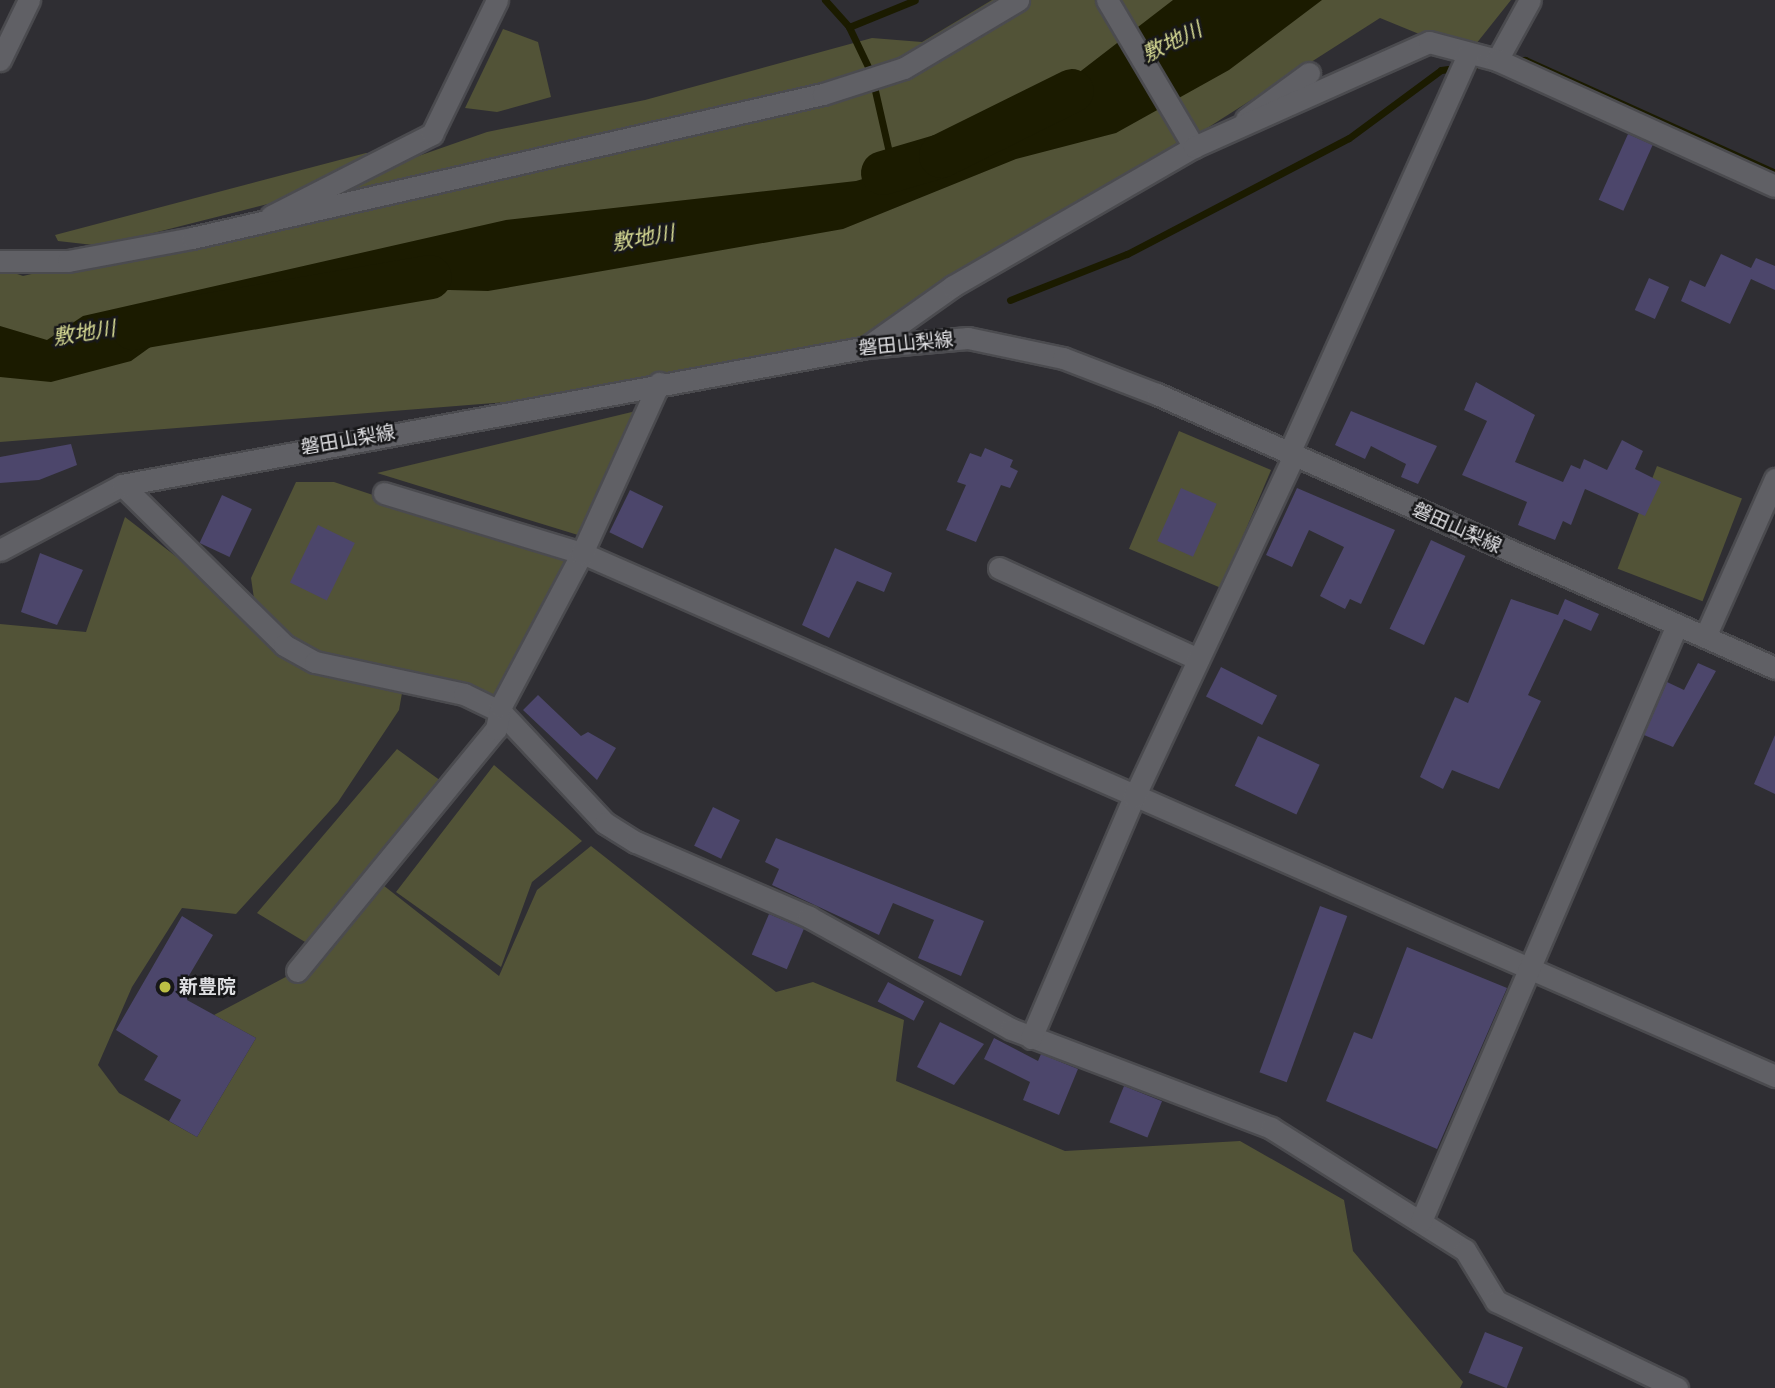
<!DOCTYPE html>
<html>
<head>
<meta charset="utf-8">
<style>
	body { margin:0 }
	#map { position:relative; width:1775px; height:1388px; overflow:hidden; background:#2f2e33; font-family:"Source Serif 4","Noto Sans JP",serif }
	div>[style] { position:absolute }
	.green>* { inset:0; background:#525337; transform-origin:0 0 }
	.water>* { inset:0; background:#1b1b00 }
	.stream>* { height:7px; margin:-3.5px; padding:0 3.5px; transform-origin:3.5px; border-radius:3.5px; background:#1b1b00 }
	.river>* { height:44px; margin:-22px; padding:0 22px; transform-origin:22px; border-radius:22px; background:#1b1b00 }
	.building>* { inset:0; background:#4c466b; transform-origin:0 0 }
	.roads { filter:drop-shadow(2px 0 #4b4b4f) drop-shadow(-2px 0 #4b4b4f) drop-shadow(0 2px #4b4b4f) drop-shadow(0 -2px #4b4b4f) }
	.street>* { height:21px; margin:-10.5px; padding:0 10.5px; transform-origin:10.5px; border-radius:10.5px; background:#606065 }
	.secondary>* { height:21px; margin:-10.5px; padding:0 10.5px; transform-origin:10.5px; border-radius:10.5px; background:#606065 }
	.dots>* { width:19px; height:19px; translate:-50% -50%; box-sizing:border-box; border:4px solid #171719; border-radius:50% }
	span { translate:-50% -50%; white-space:nowrap; text-align:center; line-height:1.15; -webkit-text-stroke:5px #171719; paint-order:stroke }
	.street-label { font-size:19px; color:#e0e0e3 }
	.poi-label { font-size:19px; color:#e0e0e3; font-weight:700 }
	.left { translate:0 -50%; text-align:left }
	.water-label { font-size:21px; color:#d8dc95; font-style:italic }
</style>
</head>
<body>
<div id="map">
	<div class="green">
		<div style="clip-path:polygon(992px 0,1511px 0,1468px 54px,1380px 18px,886px 333px,595px 395px,0 442px,0 268px,23px 276px,330px 204px,303px 195px,102px 246px,58px 241px,55px 235px,366px 153px,392px 153px,310px 194px,487px 132px,645px 100px,872px 38px,922px 42px)"></div>
		<div style="clip-path:polygon(503px 29px,538px 42px,551px 97px,497px 112px,465px 108px)"></div>
		<div style="clip-path:polygon(636px 411px,578px 535px,377px 473px)"></div>
		<div style="left:1179px;top:431px;width:100px;height:128px;rotate:23deg"></div>
		<div style="left:1657px;top:466px;width:91px;height:110px;rotate:21deg"></div>
		<div style="clip-path:polygon(296px 482px,334px 482px,565px 559px,501px 706px,404px 682px,399px 710px,338px 802px,236px 914px,182px 908px,132px 987px,98px 1065px,119px 1093px,197px 1137px,256px 1038px,214px 1015px,297px 971px,315px 948px,257px 913px,397px 749px,441px 781px,374px 878px,499px 976px,537px 890px,591px 846px,776px 992px,813px 982px,904px 1020px,896px 1081px,1065px 1151px,1240px 1141px,1344px 1200px,1353px 1251px,1463px 1382px,1460px 1388px,0 1388px,0 624px,86px 632px,125px 517px,257px 619px,251px 578px)"></div>
		<div style="clip-path:polygon(494px 765px,582px 841px,532px 882px,501px 967px,396px 892px)"></div>
	</div>
	<div class="water">
		<div style="clip-path:polygon(1173px 0,1322px 0,1229px 70px,1116px 133px,1016px 159px,843px 229px,488px 291px,372px 288px,188px 320px,131px 361px,51px 382px,0 377px,0 326px,47px 340px,83px 316px,506px 220px,856px 181px,941px 156px,1025px 114px)"></div>
	</div>
	<div class="stream">
		<div style="left:825px;top:0;width:36px;rotate:48deg"></div>
		<div style="left:849px;top:27px;width:51px;rotate:64.4deg"></div>
		<div style="left:871px;top:73px;width:99px;rotate:77.2deg"></div>
		<div style="left:849px;top:27px;width:71px;rotate:-22.2deg"></div>
		<div style="left:1514px;top:61px;width:11px;rotate:-5deg"></div>
		<div style="left:1525px;top:60px;width:274px;rotate:24.3deg"></div>
		<div style="left:1010px;top:300px;width:126px;rotate:-21.5deg"></div>
		<div style="left:1127px;top:254px;width:250px;rotate:-27.6deg"></div>
		<div style="left:1349px;top:138px;width:114px;rotate:-36.5deg"></div>
		<div style="left:1441px;top:70px;width:44px;rotate:-7.8deg"></div>
	</div>
	<div class="river">
		<div style="left:883px;top:173px;width:60px;rotate:-16.3deg"></div>
		<div style="left:941px;top:156px;width:146px;rotate:-26.4deg"></div>
		<div style="left:133px;top:328px;width:301px;rotate:-9.7deg"></div>
	</div>
	<div class="building">
		<div style="left:1628px;top:134px;width:27px;height:72px;rotate:24deg"></div>
		<div style="clip-path:polygon(1721px 254px,1751px 268px,1756px 258px,1775px 266px,1775px 290px,1751px 279px,1730px 324px,1681px 301px,1690px 280px,1705px 287px)"></div>
		<div style="left:1649px;top:278px;width:22px;height:35px;rotate:24deg"></div>
		<div style="clip-path:polygon(1476px 382px,1535px 415px,1515px 462px,1563px 482px,1571px 465px,1580px 469px,1584px 459px,1607px 470px,1622px 440px,1643px 451px,1635px 469px,1661px 482px,1645px 516px,1585px 489px,1571px 525px,1563px 521px,1555px 540px,1518px 525px,1527px 502px,1462px 475px,1487px 421px,1464px 410px)"></div>
		<div style="clip-path:polygon(1351px 411px,1437px 446px,1418px 484px,1401px 477px,1406px 464px,1371px 446px,1365px 459px,1335px 445px)"></div>
		<div style="clip-path:polygon(71px 444px,77px 465px,39px 480px,0 483px,0 457px)"></div>
		<div style="clip-path:polygon(985px 448px,1013px 460px,1010px 467px,1018px 471px,1010px 488px,1001px 485px,976px 542px,946px 530px,966px 485px,957px 482px,970px 453px,981px 457px)"></div>
		<div style="left:1181px;top:488px;width:39px;height:58px;rotate:24deg"></div>
		<div style="clip-path:polygon(1297px 488px,1395px 530px,1361px 604px,1350px 599px,1345px 609px,1320px 596px,1344px 547px,1309px 530px,1292px 567px,1266px 555px)"></div>
		<div style="left:630px;top:490px;width:37px;height:47px;rotate:26deg"></div>
		<div style="left:222px;top:495px;width:33px;height:53px;rotate:25deg"></div>
		<div style="left:318px;top:525px;width:41px;height:64px;rotate:26deg"></div>
		<div style="left:1431px;top:540px;width:38px;height:98px;rotate:25deg"></div>
		<div style="clip-path:polygon(835px 548px,892px 573px,884px 592px,857px 581px,829px 638px,802px 625px)"></div>
		<div style="clip-path:polygon(40px 553px,83px 570px,57px 625px,21px 612px)"></div>
		<div style="clip-path:polygon(1511px 599px,1558px 615px,1565px 599px,1599px 614px,1591px 631px,1564px 619px,1528px 695px,1541px 701px,1499px 789px,1452px 770px,1443px 789px,1420px 777px,1455px 697px,1468px 703px)"></div>
		<div style="clip-path:polygon(1698px 663px,1716px 671px,1673px 747px,1644px 735px,1667px 682px,1684px 690px)"></div>
		<div style="left:1221px;top:667px;width:63px;height:33px;rotate:27deg"></div>
		<div style="clip-path:polygon(538px 695px,581px 736px,588px 732px,616px 748px,597px 780px,523px 710px)"></div>
		<div style="clip-path:polygon(1775px 735px,1775px 794px,1754px 784px)"></div>
		<div style="left:1258px;top:736px;width:68px;height:55px;rotate:25deg"></div>
		<div style="left:713px;top:807px;width:30px;height:43px;rotate:26deg"></div>
		<div style="clip-path:polygon(776px 838px,984px 921px,961px 976px,918px 958px,934px 920px,893px 903px,879px 935px,772px 885px,779px 869px,765px 862px)"></div>
		<div style="left:1320px;top:906px;width:29px;height:177px;rotate:20deg"></div>
		<div style="left:769px;top:914px;width:38px;height:44px;rotate:23deg"></div>
		<div style="clip-path:polygon(182px 916px,213px 935px,184px 984px,193px 989px,187px 1000px,256px 1038px,197px 1137px,169px 1121px,181px 1100px,144px 1080px,158px 1056px,116px 1030px)"></div>
		<div style="clip-path:polygon(1407px 947px,1507px 988px,1437px 1149px,1326px 1101px,1354px 1032px,1372px 1039px)"></div>
		<div style="left:888px;top:982px;width:41px;height:22px;rotate:28deg"></div>
		<div style="clip-path:polygon(940px 1022px,984px 1044px,954px 1085px,917px 1067px)"></div>
		<div style="clip-path:polygon(994px 1038px,1038px 1061px,1041px 1054px,1078px 1069px,1059px 1115px,1023px 1100px,1030px 1082px,984px 1059px)"></div>
		<div style="left:1124px;top:1086px;width:41px;height:39px;rotate:22deg"></div>
		<div style="left:1485px;top:1332px;width:41px;height:44px;rotate:22deg"></div>
	</div>
	<div class="roads">
		<div class="street">
			<div style="left:1107px;top:0;width:171px;rotate:59.4deg"></div>
			<div style="left:0;top:60px;width:67px;rotate:-64.2deg"></div>
			<div style="left:1497px;top:60px;width:68px;rotate:-61.2deg"></div>
			<div style="left:1246px;top:119px;width:78px;rotate:-36.1deg"></div>
			<div style="left:271px;top:216px;width:181px;rotate:-27deg"></div>
			<div style="left:432px;top:134px;width:149px;rotate:-64.1deg"></div>
			<div style="left:0;top:261px;width:68px"></div>
			<div style="left:68px;top:261px;width:126px;rotate:-10.5deg"></div>
			<div style="left:192px;top:238px;width:647px;rotate:-12.86deg"></div>
			<div style="left:823px;top:94px;width:85px;rotate:-17.8deg"></div>
			<div style="left:904px;top:68px;width:133px;rotate:-30.8deg"></div>
			<div style="left:867px;top:347px;width:105px;rotate:-35.3deg"></div>
			<div style="left:953px;top:286px;width:278px;rotate:-30deg"></div>
			<div style="left:1194px;top:147px;width:257px;rotate:-24.1deg"></div>
			<div style="left:1429px;top:42px;width:70px;rotate:14.8deg"></div>
			<div style="left:1497px;top:60px;width:305px;rotate:24.4deg"></div>
			<div style="left:1289px;top:453px;width:437px;rotate:-65.8deg"></div>
			<div style="left:122px;top:485px;width:228px;rotate:44.6deg"></div>
			<div style="left:284px;top:645px;width:35px;rotate:29deg"></div>
			<div style="left:315px;top:662px;width:152px;rotate:12.1deg"></div>
			<div style="left:464px;top:694px;width:41px;rotate:25.9deg"></div>
			<div style="left:501px;top:712px;width:152px;rotate:46.9deg"></div>
			<div style="left:605px;top:823px;width:36px;rotate:32deg"></div>
			<div style="left:636px;top:842px;width:189px;rotate:23.4deg"></div>
			<div style="left:809px;top:917px;width:231px;rotate:29deg"></div>
			<div style="left:1011px;top:1029px;width:278px;rotate:20.8deg"></div>
			<div style="left:1271px;top:1128px;width:229px;rotate:32.2deg"></div>
			<div style="left:1465px;top:1250px;width:60px;rotate:58.7deg"></div>
			<div style="left:1496px;top:1301px;width:201px;rotate:25.7deg"></div>
			<div style="left:384px;top:493px;width:207px;rotate:16.9deg"></div>
			<div style="left:582px;top:553px;width:1303px;rotate:23.67deg"></div>
			<div style="left:999px;top:568px;width:219px;rotate:24.6deg"></div>
			<div style="left:1705px;top:637px;width:173px;rotate:-66.1deg"></div>
			<div style="left:297px;top:971px;width:313px;rotate:-50.6deg"></div>
			<div style="left:496px;top:729px;width:24px;rotate:-78deg"></div>
			<div style="left:501px;top:706px;width:173px;rotate:-62.1deg"></div>
			<div style="left:582px;top:553px;width:187px;rotate:-65.6deg"></div>
			<div style="left:1031px;top:1038px;width:262px;rotate:-66.9deg"></div>
			<div style="left:1134px;top:797px;width:377px;rotate:-64.9deg"></div>
			<div style="left:1421px;top:1221px;width:649px;rotate:-66.76deg"></div>
		</div>
		<div class="secondary">
			<div style="left:0;top:550px;width:138px;rotate:-28deg"></div>
			<div style="left:122px;top:485px;width:758px;rotate:-10.49deg"></div>
			<div style="left:867px;top:347px;width:101px;rotate:-5.1deg"></div>
			<div style="left:968px;top:338px;width:97px;rotate:11.9deg"></div>
			<div style="left:1063px;top:358px;width:101px;rotate:21deg"></div>
			<div style="left:1157px;top:394px;width:676px;rotate:23.91deg"></div>
		</div>
	</div>
	<div class="dots">
		<div style="left:165px;top:987px;background:#bcbf44"></div>
	</div>
	<div class="street-label">
		<span style="left:906px;top:344px;rotate:-6deg">磐田山梨線</span>
		<span style="left:348px;top:440px;rotate:-10deg">磐田山梨線</span>
		<span style="left:1457px;top:528px;rotate:24deg">磐田山梨線</span>
	</div>
	<div class="poi-label">
		<span class="left" style="left:179px;top:987px">新豊院</span>
	</div>
	<div class="water-label">
		<span style="left:1172px;top:42px;rotate:-26deg">敷地川</span>
		<span style="left:643px;top:238px;rotate:-10deg">敷地川</span>
		<span style="left:84px;top:333px;rotate:-9deg">敷地川</span>
	</div>
</div>
</body>
</html>
